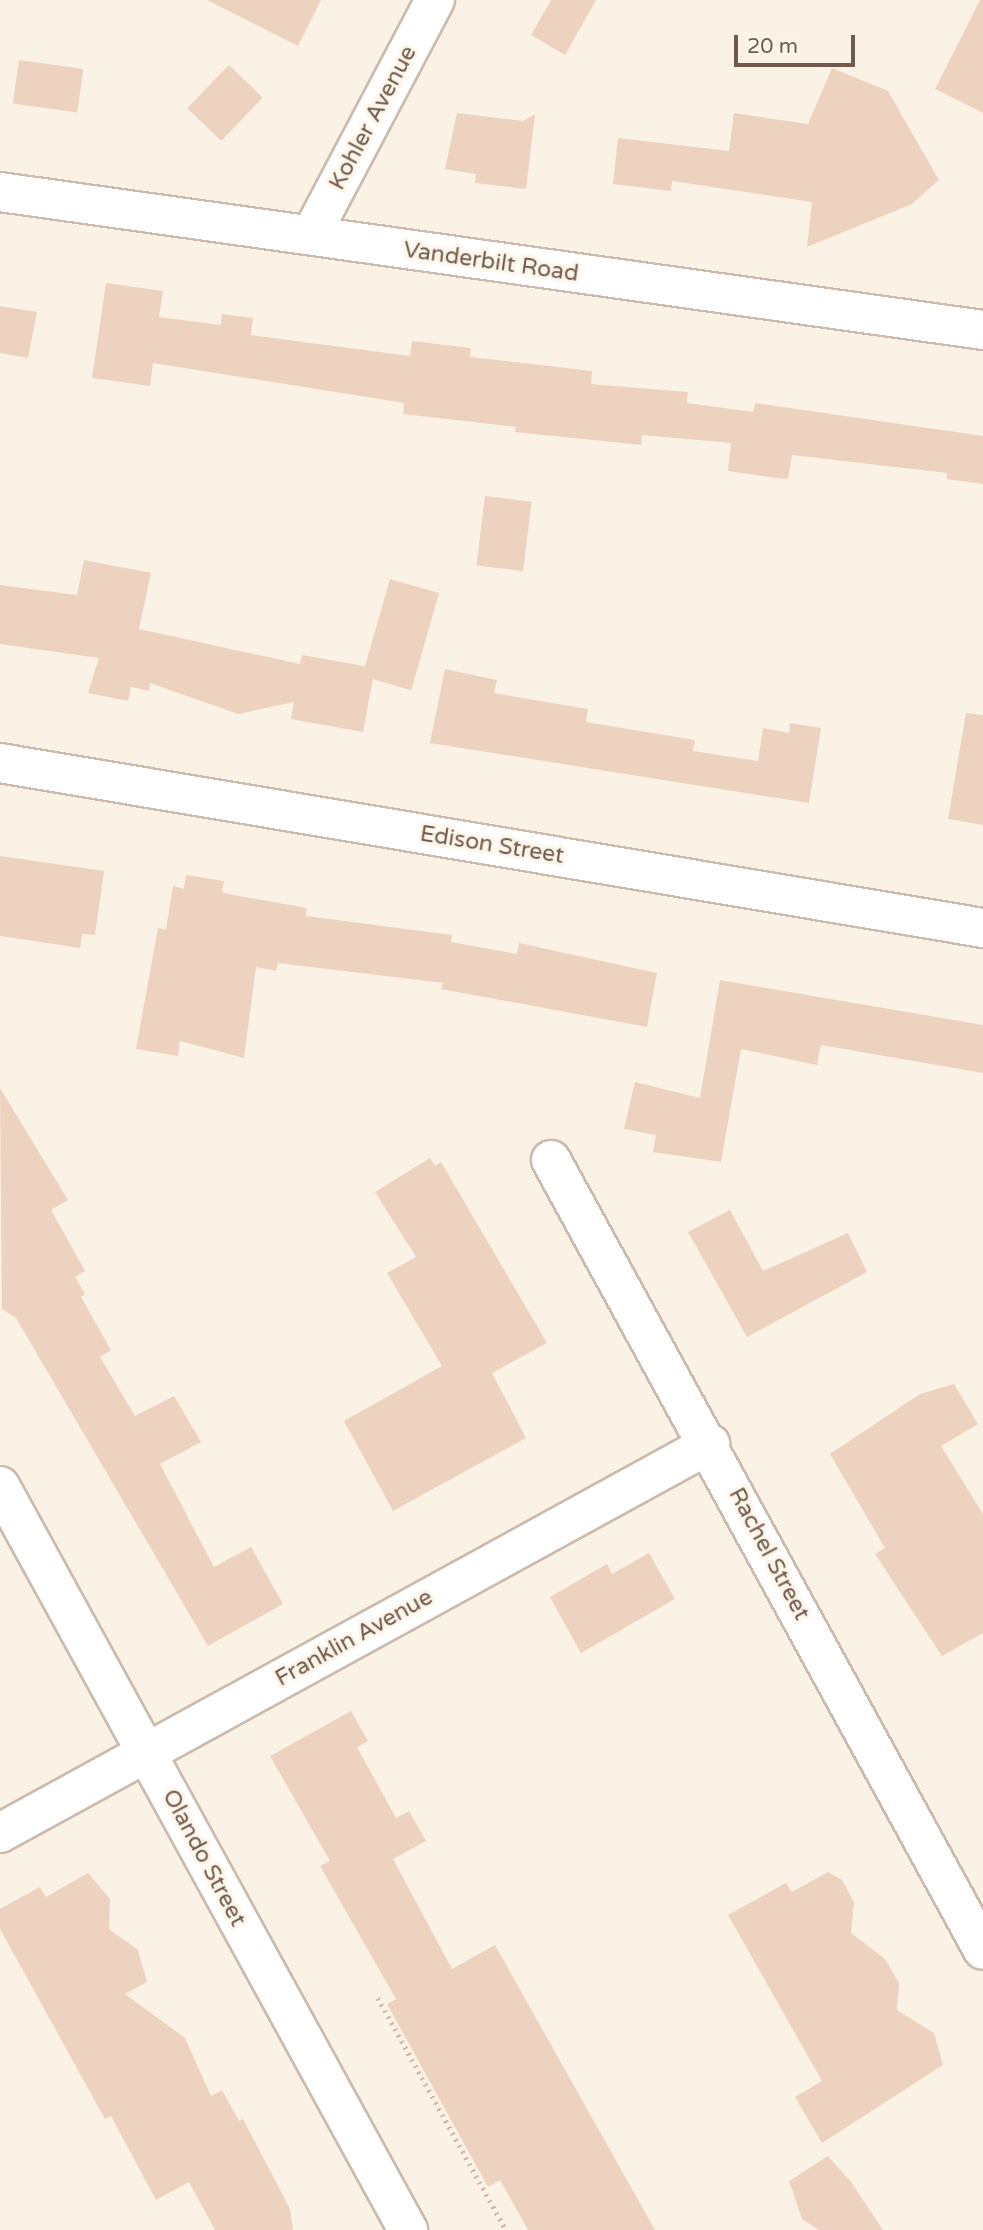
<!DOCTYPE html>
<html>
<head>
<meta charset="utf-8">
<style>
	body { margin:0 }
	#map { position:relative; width:983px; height:2230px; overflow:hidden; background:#faf2e5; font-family:"Varela Round",sans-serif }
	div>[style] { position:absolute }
	.building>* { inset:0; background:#edd2bf; transform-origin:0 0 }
	.path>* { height:4.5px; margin-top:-2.25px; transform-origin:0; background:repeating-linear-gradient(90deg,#d2b5a3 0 2px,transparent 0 7px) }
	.roads { filter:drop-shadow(2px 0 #cbbaad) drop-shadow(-2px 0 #cbbaad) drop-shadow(0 2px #cbbaad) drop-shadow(0 -2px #cbbaad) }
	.street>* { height:38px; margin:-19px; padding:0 19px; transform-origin:19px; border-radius:19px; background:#fff }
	span { translate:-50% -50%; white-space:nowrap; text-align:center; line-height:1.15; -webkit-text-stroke:7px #fdf6eb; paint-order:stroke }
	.street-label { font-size:23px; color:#715a4d }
	.scale { position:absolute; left:734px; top:35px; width:121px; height:32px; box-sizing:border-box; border:4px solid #715a4d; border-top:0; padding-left:9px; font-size:21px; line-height:24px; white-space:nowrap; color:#715a4d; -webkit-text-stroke:5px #fdf6eb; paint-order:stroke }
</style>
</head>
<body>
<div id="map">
	<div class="building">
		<div style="clip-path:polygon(207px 0,321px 0,298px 46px)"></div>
		<div style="clip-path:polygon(551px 0,596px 0,565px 55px,531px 35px)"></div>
		<div style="clip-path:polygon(980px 0,983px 0,983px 113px,935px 89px)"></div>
		<div style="left:19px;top:60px;width:65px;height:44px;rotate:8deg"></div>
		<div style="left:229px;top:65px;width:47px;height:60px;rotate:44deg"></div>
		<div style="clip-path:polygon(832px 68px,888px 91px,939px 180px,912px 204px,807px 247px,812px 202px,672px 181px,671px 191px,613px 184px,618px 138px,729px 151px,734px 113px,808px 124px)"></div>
		<div style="clip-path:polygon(457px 113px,523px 121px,535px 114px,526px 189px,475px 183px,476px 174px,445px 169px)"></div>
		<div style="clip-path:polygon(106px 283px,163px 291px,159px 317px,221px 325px,222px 314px,253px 318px,251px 335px,410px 356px,412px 341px,471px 348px,470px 357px,592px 371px,591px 384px,688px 392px,687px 403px,753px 412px,755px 403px,983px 436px,983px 484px,947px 479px,947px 473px,792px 455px,788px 479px,776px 478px,728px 471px,731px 443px,642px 435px,641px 445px,515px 432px,516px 427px,403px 414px,404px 403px,153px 363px,150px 386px,92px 378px)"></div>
		<div style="clip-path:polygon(0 306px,37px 312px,28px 358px,0 353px)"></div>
		<div style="left:485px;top:496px;width:47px;height:70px;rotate:7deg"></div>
		<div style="clip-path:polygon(84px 560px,151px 573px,139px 629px,300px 664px,302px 655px,375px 668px,363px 732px,291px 719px,294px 702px,238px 714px,150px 683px,149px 691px,131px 687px,128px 701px,88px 693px,99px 658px,0 644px,0 585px,77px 595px)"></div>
		<div style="left:390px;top:579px;width:51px;height:101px;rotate:16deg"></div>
		<div style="clip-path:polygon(445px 669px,497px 680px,494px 693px,588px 709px,586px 722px,695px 740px,693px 751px,758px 761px,763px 728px,789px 733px,790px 723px,821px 728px,809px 803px,430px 743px)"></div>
		<div style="clip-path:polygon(966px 713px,983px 715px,983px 825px,948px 819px)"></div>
		<div style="clip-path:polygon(0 856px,104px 871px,95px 935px,82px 934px,80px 948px,0 936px)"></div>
		<div style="clip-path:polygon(186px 875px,224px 881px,222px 892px,228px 894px,307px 908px,306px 916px,452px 935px,451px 942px,517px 954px,519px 943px,657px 973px,647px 1027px,441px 989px,443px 983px,278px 963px,276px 971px,256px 967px,244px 1058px,180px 1041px,178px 1056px,136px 1049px,158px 928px,166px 930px,173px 886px,184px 889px)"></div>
		<div style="clip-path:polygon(720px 980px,983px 1025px,983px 1073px,821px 1045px,817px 1065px,741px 1049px,721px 1162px,653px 1152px,656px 1135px,624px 1129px,635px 1082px,700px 1098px)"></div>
		<div style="clip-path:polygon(0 1088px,68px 1200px,51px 1210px,85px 1271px,75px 1277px,85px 1294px,81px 1297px,111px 1350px,100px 1357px,135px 1416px,174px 1396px,201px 1442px,160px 1464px,214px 1567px,251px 1547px,283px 1604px,208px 1646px,16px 1318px,2px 1309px)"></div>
		<div style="clip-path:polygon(430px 1158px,435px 1166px,441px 1162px,547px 1343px,492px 1373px,526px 1438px,393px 1511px,344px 1421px,442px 1366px,387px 1273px,416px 1257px,375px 1192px)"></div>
		<div style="clip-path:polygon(730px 1210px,763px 1271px,848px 1233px,867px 1272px,747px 1337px,688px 1232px)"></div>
		<div style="clip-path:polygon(954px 1384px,978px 1424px,941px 1446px,983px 1514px,983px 1633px,942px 1656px,875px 1554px,885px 1548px,830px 1454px,920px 1394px)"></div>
		<div style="clip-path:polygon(649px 1553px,675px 1599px,581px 1653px,550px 1597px,607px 1564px,612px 1574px)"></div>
		<div style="clip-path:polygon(351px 1711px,368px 1741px,357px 1747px,396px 1818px,409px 1811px,426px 1841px,393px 1859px,452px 1969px,495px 1945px,655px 2230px,528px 2230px,500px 2180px,488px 2187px,387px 2004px,396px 1999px,320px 1866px,330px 1861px,270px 1756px)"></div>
		<div style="clip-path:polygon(828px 1872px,842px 1880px,854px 1902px,851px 1933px,885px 1959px,899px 1983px,897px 2010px,934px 2033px,943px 2065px,822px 2143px,795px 2097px,822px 2081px,728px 1915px,786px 1883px,792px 1892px)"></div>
		<div style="clip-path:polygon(88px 1873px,110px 1899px,109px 1929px,138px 1950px,147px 1982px,125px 1994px,185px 2038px,211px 2096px,222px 2090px,239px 2121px,243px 2119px,290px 2209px,293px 2230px,215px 2230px,189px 2182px,156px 2200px,111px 2116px,105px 2119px,0 1929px,0 1909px,40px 1887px,46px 1897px)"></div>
		<div style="clip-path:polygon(828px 2156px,851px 2182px,883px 2230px,819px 2230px,802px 2219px,789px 2181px)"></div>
	</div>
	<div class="path">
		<div style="left:378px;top:1998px;width:265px;rotate:61.1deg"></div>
	</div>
	<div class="roads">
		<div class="street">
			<div style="left:0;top:192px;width:993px;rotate:7.99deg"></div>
			<div style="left:311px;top:235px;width:266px;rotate:-62.2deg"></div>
			<div style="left:0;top:763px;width:997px;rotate:9.53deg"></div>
			<div style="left:551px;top:1160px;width:900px;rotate:61.33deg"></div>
			<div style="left:0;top:1486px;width:849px;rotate:61.26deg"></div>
			<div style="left:0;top:1833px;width:810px;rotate:-28.72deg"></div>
		</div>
	</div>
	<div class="street-label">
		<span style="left:373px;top:118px;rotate:-62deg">Kohler Avenue</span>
		<span style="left:491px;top:262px;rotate:8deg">Vanderbilt Road</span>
		<span style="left:492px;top:845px;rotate:9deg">Edison Street</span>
		<span style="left:769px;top:1554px;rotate:62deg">Rachel Street</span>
		<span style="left:354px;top:1638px;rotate:-29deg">Franklin Avenue</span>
		<span style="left:204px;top:1858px;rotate:62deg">Olando Street</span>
	</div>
	<div class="scale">20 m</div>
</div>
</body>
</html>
